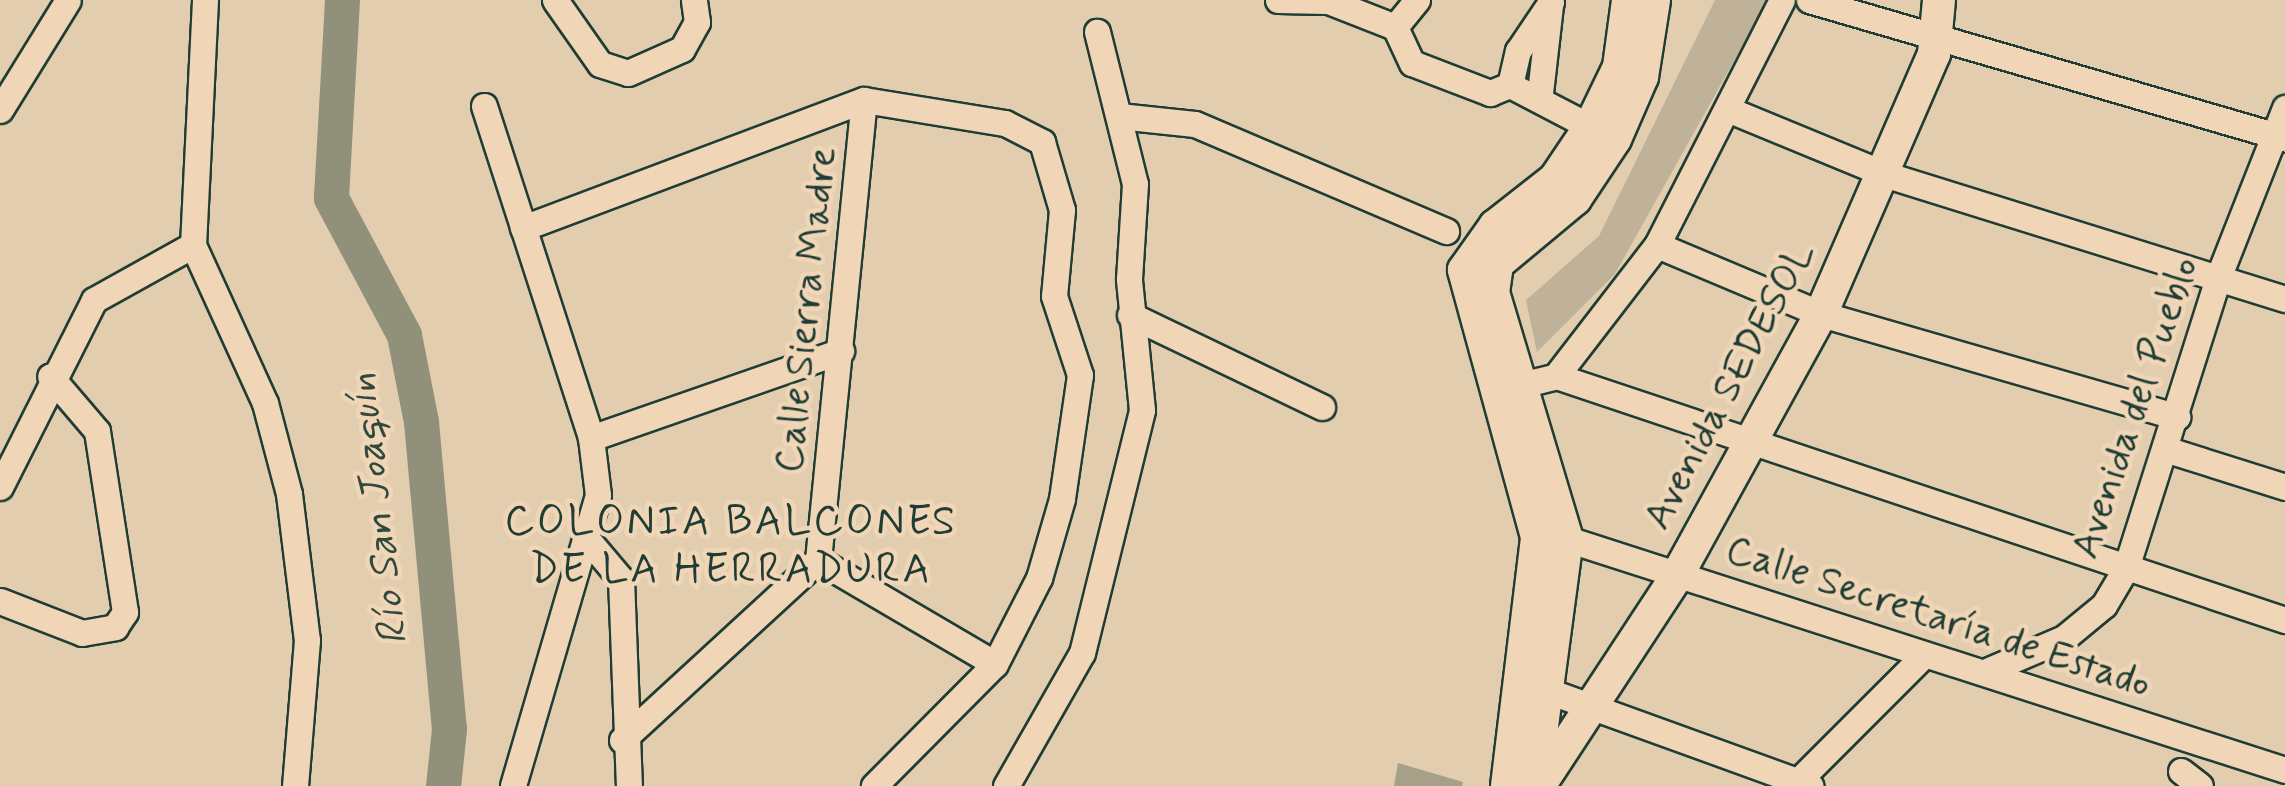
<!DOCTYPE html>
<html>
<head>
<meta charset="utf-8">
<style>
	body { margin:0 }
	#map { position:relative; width:2285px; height:786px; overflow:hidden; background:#e3cdaf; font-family:Mynerve,sans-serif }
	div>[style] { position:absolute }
	.green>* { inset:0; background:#bfb299 }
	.river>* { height:35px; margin:-17.5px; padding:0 17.5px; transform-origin:17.5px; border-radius:17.5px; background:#90907b }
	.building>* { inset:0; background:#a6a089 }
	.roads { filter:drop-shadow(2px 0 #1f3d34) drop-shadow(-2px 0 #1f3d34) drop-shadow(0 2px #1f3d34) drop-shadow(0 -2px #1f3d34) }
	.minor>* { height:25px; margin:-12.5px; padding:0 12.5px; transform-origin:12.5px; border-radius:12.5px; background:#f0d6b7 }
	.major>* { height:32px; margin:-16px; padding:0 16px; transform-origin:16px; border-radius:16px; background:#f0d6b7 }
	span { translate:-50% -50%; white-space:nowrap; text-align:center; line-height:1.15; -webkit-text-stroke:9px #f0d6b7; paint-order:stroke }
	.street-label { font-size:40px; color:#1f3d34 }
	.water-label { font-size:42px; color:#30493f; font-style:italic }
	.neighbourhood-label { font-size:42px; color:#1f3d34; letter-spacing:2.5px }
</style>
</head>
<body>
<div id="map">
	<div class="green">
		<div style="clip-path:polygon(1715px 0,1768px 0,1615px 274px,1537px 352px,1526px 300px,1599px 236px)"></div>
	</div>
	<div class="river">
		<div style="left:342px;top:0;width:198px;rotate:93.2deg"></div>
		<div style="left:331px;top:198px;width:155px;rotate:61.9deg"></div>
		<div style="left:404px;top:335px;width:89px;rotate:78.9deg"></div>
		<div style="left:421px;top:422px;width:308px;rotate:84.8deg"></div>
		<div style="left:449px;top:729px;width:57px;rotate:96deg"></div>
	</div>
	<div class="building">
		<div style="clip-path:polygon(1398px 763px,1463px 782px,1462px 786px,1394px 786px)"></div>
	</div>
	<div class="roads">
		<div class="minor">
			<div style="left:205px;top:0;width:245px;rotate:92.8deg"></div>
			<div style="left:193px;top:245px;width:174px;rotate:65.5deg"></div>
			<div style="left:265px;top:403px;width:94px;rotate:75.2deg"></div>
			<div style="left:289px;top:494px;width:147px;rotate:83deg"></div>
			<div style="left:307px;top:640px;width:146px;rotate:94.7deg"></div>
			<div style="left:555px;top:0;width:78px;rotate:54.9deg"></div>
			<div style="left:600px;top:64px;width:29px;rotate:18deg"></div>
			<div style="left:628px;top:73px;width:59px;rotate:-24deg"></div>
			<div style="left:682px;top:49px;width:31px;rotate:-61deg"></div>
			<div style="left:697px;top:22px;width:22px;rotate:-98deg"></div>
			<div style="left:1278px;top:0;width:48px;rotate:1.2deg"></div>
			<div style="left:1326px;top:0;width:74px;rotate:21.4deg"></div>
			<div style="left:1395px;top:27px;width:35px;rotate:-51deg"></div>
			<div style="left:1809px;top:0;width:496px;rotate:16.2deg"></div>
			<div style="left:1395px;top:27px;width:40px;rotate:65deg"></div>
			<div style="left:1412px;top:63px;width:84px;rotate:21deg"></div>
			<div style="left:1490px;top:93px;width:22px;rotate:-22deg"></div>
			<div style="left:1510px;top:85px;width:108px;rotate:27.5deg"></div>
			<div style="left:1510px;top:85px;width:35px;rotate:-77deg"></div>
			<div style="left:1518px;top:51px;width:59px;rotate:-56deg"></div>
			<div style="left:1540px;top:93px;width:89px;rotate:-83.5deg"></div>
			<div style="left:484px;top:106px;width:349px;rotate:72.1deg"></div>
			<div style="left:591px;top:438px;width:57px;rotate:83deg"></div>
			<div style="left:598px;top:495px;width:303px;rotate:106.3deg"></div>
			<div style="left:0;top:110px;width:129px;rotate:-58.3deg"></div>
			<div style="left:1732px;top:111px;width:168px;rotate:22.4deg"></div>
			<div style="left:1887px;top:175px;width:417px;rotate:17.3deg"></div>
			<div style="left:1119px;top:116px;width:76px;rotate:6deg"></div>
			<div style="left:1195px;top:124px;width:273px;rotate:23.1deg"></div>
			<div style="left:523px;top:228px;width:364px;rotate:-20.6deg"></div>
			<div style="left:864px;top:100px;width:143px;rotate:9.3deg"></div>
			<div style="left:1005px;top:123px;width:42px;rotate:27.2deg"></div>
			<div style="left:1042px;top:142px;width:71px;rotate:73.6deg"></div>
			<div style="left:1062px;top:210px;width:86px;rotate:95.3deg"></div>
			<div style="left:1054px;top:296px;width:83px;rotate:71.8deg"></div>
			<div style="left:1080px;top:375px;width:125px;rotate:98.3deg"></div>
			<div style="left:1062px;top:499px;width:82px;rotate:106.2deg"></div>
			<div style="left:1039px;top:578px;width:97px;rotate:117.1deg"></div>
			<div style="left:995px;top:664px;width:172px;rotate:134.8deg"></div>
			<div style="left:1657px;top:245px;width:178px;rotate:22.8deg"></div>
			<div style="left:1821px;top:314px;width:371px;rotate:16.1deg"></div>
			<div style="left:1130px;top:315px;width:213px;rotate:25.6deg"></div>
			<div style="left:1556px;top:376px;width:165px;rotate:-52.4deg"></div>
			<div style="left:1657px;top:245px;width:275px;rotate:-63deg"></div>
			<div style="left:1521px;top:385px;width:36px;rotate:-14deg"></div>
			<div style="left:1556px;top:376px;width:769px;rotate:18.51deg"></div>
			<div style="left:591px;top:438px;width:265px;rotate:-19.2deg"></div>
			<div style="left:2168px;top:450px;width:123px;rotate:17.5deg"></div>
			<div style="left:0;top:487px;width:209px;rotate:-63.3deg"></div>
			<div style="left:94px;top:300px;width:113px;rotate:-29.1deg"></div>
			<div style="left:1567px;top:539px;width:754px;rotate:17.83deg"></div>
			<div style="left:588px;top:540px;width:51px;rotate:49.8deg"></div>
			<div style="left:621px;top:579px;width:207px;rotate:87.8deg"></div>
			<div style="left:818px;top:560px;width:205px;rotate:30.4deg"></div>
			<div style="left:0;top:601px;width:88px;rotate:21.3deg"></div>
			<div style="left:82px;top:633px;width:34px;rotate:-10deg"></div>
			<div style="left:115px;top:627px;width:18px;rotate:-56deg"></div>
			<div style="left:125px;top:612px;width:183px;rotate:-98.8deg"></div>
			<div style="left:97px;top:431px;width:72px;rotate:-130.5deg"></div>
			<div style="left:1989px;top:670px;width:82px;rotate:-23.1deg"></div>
			<div style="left:2064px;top:638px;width:52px;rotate:-39.5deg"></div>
			<div style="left:2104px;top:605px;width:43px;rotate:-59.3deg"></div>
			<div style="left:2126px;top:568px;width:304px;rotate:-72.4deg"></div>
			<div style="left:2218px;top:278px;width:183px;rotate:-68.5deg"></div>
			<div style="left:1551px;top:692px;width:276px;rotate:19.9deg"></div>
			<div style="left:622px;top:740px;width:266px;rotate:-42.6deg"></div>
			<div style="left:818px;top:560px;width:462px;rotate:-84.3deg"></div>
			<div style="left:2181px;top:771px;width:24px;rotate:38deg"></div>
			<div style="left:1006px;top:786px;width:153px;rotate:-60.3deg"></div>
			<div style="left:1082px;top:653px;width:250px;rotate:-76.1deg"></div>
			<div style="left:1142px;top:410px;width:132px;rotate:-95.7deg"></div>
			<div style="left:1129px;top:279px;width:95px;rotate:-86.4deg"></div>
			<div style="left:1135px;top:184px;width:157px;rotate:-104deg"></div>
			<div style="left:1793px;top:786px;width:180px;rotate:-45deg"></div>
		</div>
		<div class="major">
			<div style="left:1507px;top:786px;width:251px;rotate:-83.1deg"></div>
			<div style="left:1537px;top:537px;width:277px;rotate:-105.3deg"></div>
			<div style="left:1464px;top:270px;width:54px;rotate:-54.8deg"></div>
			<div style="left:1495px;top:226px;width:76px;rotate:-38.1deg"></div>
			<div style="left:1555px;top:179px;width:63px;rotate:-56.1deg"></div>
			<div style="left:1590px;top:127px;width:67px;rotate:-64.2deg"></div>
			<div style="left:1619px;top:67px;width:68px;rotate:-82.3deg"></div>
			<div style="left:1534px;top:786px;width:249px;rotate:-82.4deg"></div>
			<div style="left:1567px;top:539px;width:257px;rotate:-106.7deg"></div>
			<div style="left:1493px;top:293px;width:29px;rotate:-82deg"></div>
			<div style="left:1497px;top:264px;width:102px;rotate:-39.8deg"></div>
			<div style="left:1575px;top:199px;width:72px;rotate:-56.3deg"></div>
			<div style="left:1615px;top:139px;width:68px;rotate:-66.5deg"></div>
			<div style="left:1642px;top:77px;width:78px;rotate:-81.1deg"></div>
			<div style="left:1539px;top:786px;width:254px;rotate:-56.7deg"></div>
			<div style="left:1678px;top:574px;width:297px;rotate:-61.2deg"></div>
			<div style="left:1821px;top:314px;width:283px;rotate:-66.5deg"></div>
			<div style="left:1934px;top:54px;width:54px;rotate:-84.7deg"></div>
		</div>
	</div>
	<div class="street-label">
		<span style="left:807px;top:310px;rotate:-84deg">Calle Sierra Madre</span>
		<span style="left:1730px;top:386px;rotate:-62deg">Avenida SEDESOL</span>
		<span style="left:2136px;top:408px;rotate:-71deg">Avenida del Pueblo</span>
		<span style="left:1938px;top:618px;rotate:18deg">Calle Secretaría de Estado</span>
	</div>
	<div class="water-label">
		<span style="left:379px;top:509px;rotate:-97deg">Río San Joaquín</span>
	</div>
	<div class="neighbourhood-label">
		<span style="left:731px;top:547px">COLONIA BALCONES<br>DE LA HERRADURA</span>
	</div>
</div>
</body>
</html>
